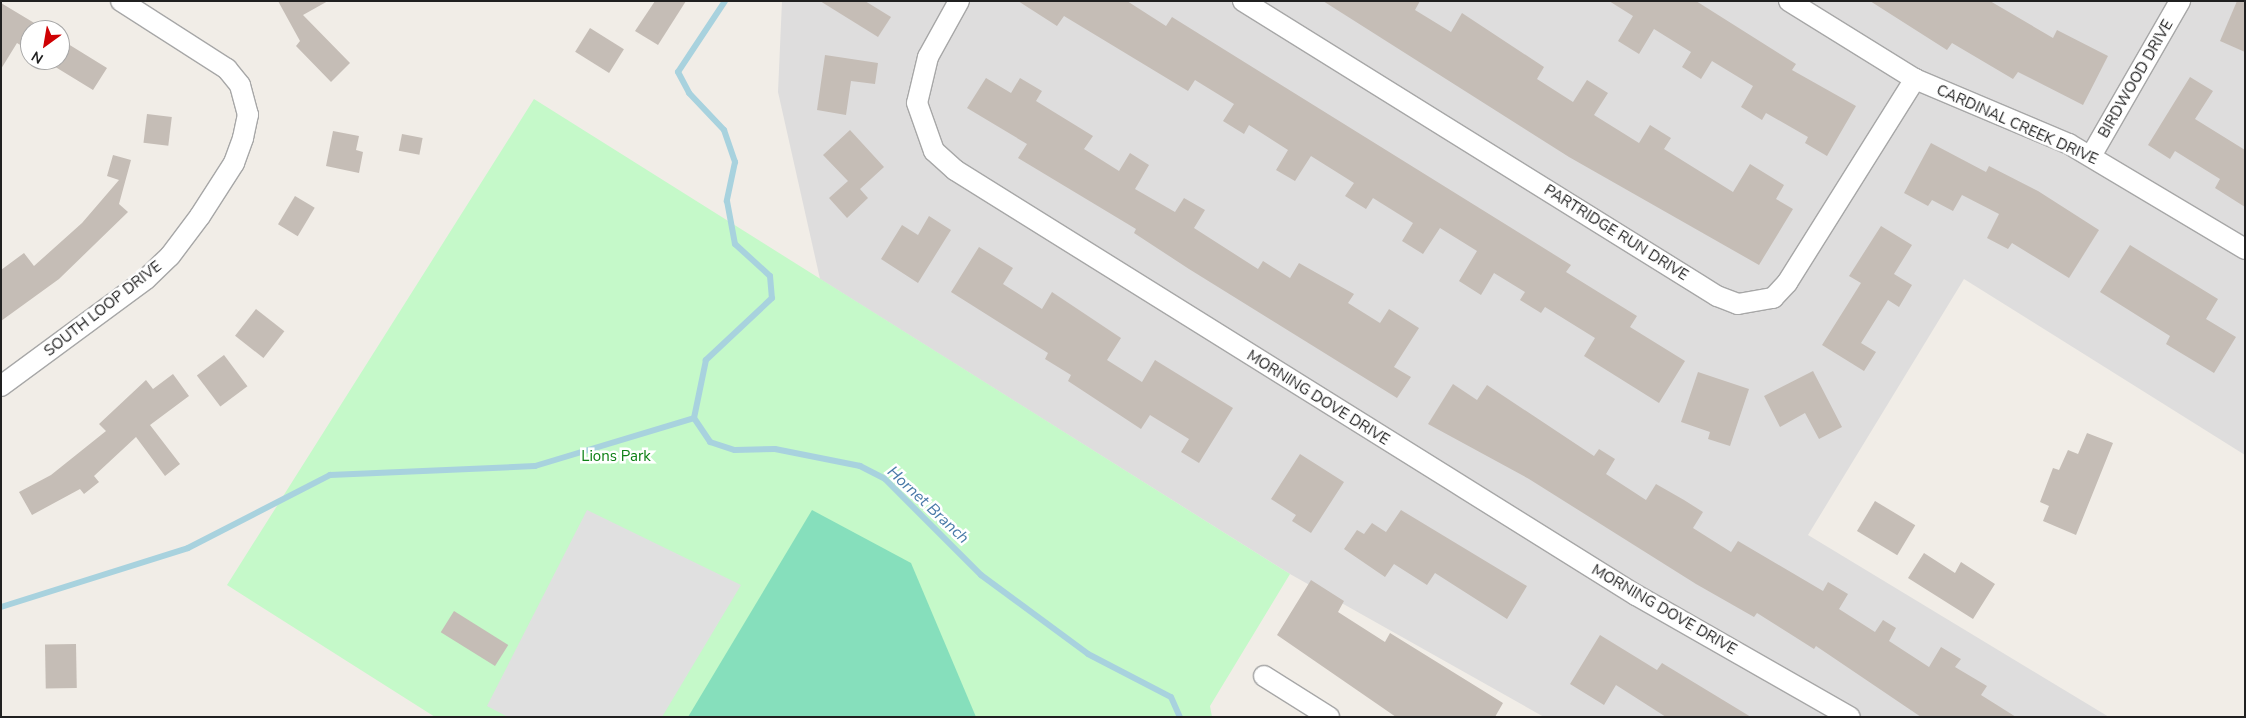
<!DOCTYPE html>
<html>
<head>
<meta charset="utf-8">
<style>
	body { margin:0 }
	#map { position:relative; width:2246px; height:718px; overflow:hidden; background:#f1ede7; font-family:"Nunito Sans",sans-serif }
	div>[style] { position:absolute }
	.residential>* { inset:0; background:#dedddd }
	.park>* { inset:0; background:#c5f9c9 }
	.pitch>* { inset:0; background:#86dfbc }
	.parking>* { inset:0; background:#e0e0e0 }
	.stream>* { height:6px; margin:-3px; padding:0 3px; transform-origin:3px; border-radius:3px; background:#a8d2de }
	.building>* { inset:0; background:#c5bdb6; transform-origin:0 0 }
	.roads { filter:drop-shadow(1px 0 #a7a7a7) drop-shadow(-1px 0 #a7a7a7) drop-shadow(0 1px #a7a7a7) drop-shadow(0 -1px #a7a7a7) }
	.street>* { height:20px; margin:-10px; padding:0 10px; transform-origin:10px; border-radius:10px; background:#fff }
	span { translate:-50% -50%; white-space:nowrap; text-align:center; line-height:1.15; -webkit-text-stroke:5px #fff; paint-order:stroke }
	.street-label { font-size:15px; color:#202020 }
	.park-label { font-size:15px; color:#0d8015 }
	.water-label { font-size:16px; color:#497aa8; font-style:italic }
	.frame { position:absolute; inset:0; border:2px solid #202020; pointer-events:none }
	.north { position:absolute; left:20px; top:20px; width:50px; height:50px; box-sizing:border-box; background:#fff; border:1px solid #a6a6a6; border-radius:50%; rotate:212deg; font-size:14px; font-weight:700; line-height:20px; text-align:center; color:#202020 }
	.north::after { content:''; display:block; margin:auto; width:18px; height:22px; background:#cf0103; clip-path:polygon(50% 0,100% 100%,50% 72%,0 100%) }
</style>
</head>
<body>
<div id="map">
	<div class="residential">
		<div style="clip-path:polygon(782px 1px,2245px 1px,2245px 455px,1964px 279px,1808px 535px,2109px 717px,1544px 717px,1290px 574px,820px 279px,778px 92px)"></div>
	</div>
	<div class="park">
		<div style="clip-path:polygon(534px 99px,1290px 574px,1210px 706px,1212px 717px,435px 717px,227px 585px)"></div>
	</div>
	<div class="pitch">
		<div style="clip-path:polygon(812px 510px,911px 563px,976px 717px,688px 717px)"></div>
	</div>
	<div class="parking">
		<div style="clip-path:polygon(587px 510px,741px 585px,662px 717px,508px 717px,487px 706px)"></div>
	</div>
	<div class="stream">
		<div style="left:725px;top:1px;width:85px;rotate:123.5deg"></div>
		<div style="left:678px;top:72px;width:24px;rotate:62deg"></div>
		<div style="left:689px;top:93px;width:51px;rotate:46.6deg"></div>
		<div style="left:724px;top:130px;width:34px;rotate:71deg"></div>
		<div style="left:735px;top:162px;width:40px;rotate:102deg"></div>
		<div style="left:727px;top:201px;width:44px;rotate:79.5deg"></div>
		<div style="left:735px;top:244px;width:47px;rotate:42.4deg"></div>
		<div style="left:770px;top:276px;width:22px;rotate:85deg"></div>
		<div style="left:772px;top:298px;width:91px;rotate:136.8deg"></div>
		<div style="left:706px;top:360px;width:59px;rotate:101.7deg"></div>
		<div style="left:694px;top:418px;width:29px;rotate:56deg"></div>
		<div style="left:710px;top:442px;width:26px;rotate:18deg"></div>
		<div style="left:735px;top:450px;width:40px;rotate:-1.4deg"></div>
		<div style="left:775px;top:449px;width:87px;rotate:11.3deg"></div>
		<div style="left:860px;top:466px;width:28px;rotate:27deg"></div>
		<div style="left:885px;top:479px;width:136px;rotate:45deg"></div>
		<div style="left:981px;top:575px;width:133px;rotate:36.4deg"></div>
		<div style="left:1088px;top:654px;width:93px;rotate:27.4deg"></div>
		<div style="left:1171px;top:697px;width:22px;rotate:66deg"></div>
		<div style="left:1px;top:607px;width:196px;rotate:-17.5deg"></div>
		<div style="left:188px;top:548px;width:160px;rotate:-27.2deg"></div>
		<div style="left:330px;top:475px;width:205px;rotate:-2.5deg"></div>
		<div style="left:535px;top:466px;width:166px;rotate:-16.8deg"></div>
	</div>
	<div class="building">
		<div style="clip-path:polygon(278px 1px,328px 1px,303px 15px,350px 63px,331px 82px,296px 46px,300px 41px)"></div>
		<div style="clip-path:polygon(655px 1px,686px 1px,658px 45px,635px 31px)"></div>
		<div style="clip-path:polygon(820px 1px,865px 1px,891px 17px,878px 37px)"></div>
		<div style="clip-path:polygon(1018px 1px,1127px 1px,1166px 26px,1172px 17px,1571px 265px,1566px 272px,1637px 316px,1630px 327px,1685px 361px,1659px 403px,1584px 356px,1595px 338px,1545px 307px,1541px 313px,1520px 300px,1525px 292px,1494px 273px,1481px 295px,1459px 281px,1477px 251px,1440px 228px,1423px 254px,1402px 241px,1413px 223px,1373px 198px,1366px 209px,1345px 196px,1354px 183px,1311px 156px,1295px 181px,1276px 170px,1288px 150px,1249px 125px,1244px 134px,1223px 121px,1234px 104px,1195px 80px,1188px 91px,1064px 16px,1057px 26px)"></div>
		<div style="clip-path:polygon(1323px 1px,1420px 1px,1415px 10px,1451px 32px,1462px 13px,1544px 67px,1537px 79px,1573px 102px,1587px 80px,1608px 93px,1594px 115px,1639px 143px,1650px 125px,1671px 138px,1664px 149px,1733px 192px,1750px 164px,1784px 185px,1776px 199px,1793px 209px,1759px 265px,1569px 157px)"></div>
		<div style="clip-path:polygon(1609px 1px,1696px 1px,1796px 64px,1792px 70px,1856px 106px,1827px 156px,1805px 143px,1808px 137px,1766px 113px,1762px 120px,1741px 107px,1753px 86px,1712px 61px,1701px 79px,1682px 67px,1691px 52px,1654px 29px,1639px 54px,1618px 41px,1633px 16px)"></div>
		<div style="clip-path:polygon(1870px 1px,1990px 1px,2053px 38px,2057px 30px,2108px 56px,2083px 105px,2018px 72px,2013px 79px,1952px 43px,1947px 50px)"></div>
		<div style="clip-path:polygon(2237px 1px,2245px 1px,2245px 52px,2220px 41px)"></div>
		<div style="clip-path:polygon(1px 3px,46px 30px,30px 30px,30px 51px,17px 43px,1px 69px)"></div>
		<div style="left:590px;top:28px;width:40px;height:28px;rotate:32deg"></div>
		<div style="clip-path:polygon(60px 39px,107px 68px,93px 90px,44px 60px,60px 60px)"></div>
		<div style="clip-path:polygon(825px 55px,878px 63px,875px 84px,851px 81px,846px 115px,817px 110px)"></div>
		<div style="clip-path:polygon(2190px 77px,2213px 91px,2195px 119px,2245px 150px,2245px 207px,2215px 188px,2220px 179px,2175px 151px,2170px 159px,2148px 145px)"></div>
		<div style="clip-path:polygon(986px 78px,1011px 93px,1020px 78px,1042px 91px,1036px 101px,1093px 136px,1084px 149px,1119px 171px,1130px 153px,1149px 165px,1135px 189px,1175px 212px,1184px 198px,1205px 210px,1194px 228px,1258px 269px,1263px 261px,1290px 278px,1299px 263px,1354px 294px,1348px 303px,1380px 323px,1389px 309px,1419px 328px,1394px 367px,1411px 377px,1397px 398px,1189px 269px,1134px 233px,1136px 229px,1018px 158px,1027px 144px,967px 108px)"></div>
		<div style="left:147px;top:114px;width:25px;height:29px;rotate:7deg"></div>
		<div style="clip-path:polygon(850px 130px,884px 167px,860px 189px,868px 198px,847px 218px,829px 198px,848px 181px,823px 155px)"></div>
		<div style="clip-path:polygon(333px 131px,359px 136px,356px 150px,363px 152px,359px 173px,326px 166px)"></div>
		<div style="left:402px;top:134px;width:21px;height:17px;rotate:11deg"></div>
		<div style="clip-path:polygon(1931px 143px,1986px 172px,1989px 166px,2038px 191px,2099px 230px,2069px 278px,2012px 243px,2008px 249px,1987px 238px,1999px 214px,1962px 195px,1953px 211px,1932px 200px,1928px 206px,1904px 193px)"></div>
		<div style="clip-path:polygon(113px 155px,131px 160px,119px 204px,128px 212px,59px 279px,1px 321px,1px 270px,24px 253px,34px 266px,82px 223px,119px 180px,107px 176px)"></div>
		<div style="left:295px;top:196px;width:23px;height:33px;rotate:31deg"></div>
		<div style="clip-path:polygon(929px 216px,951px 230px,918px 283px,881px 259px,902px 225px,918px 235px)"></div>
		<div style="clip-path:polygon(1881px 226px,1912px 245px,1894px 274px,1912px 285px,1899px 307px,1888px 300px,1861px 343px,1876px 352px,1864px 371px,1822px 345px,1861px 283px,1849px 276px)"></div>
		<div style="clip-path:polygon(2130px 245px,2218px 299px,2206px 319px,2236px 337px,2214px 373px,2166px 344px,2170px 336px,2100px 292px)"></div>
		<div style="clip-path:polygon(979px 247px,1013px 268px,1003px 284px,1042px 309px,1052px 292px,1121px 338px,1107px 360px,1142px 382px,1155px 360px,1233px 408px,1199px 463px,1181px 452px,1189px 439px,1150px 415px,1141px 429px,1068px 381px,1071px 375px,1045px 359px,1048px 353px,951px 292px)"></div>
		<div style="left:256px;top:309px;width:36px;height:34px;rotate:38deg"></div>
		<div style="left:224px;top:355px;width:39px;height:34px;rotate:53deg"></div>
		<div style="clip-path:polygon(1813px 371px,1842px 427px,1819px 439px,1805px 413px,1780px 427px,1764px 396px)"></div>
		<div style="clip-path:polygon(1698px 372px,1749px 389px,1730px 446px,1708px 439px,1710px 432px,1681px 422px)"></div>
		<div style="clip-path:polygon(173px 374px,189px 396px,150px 425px,180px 464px,165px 476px,136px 437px,94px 476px,99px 482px,84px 494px,80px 489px,32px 515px,19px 492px,51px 475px,106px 431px,99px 424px,146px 380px,153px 389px)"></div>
		<div style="clip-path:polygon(1453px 384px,1477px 400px,1487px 385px,1594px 456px,1599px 449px,1615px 459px,1606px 474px,1646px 500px,1656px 484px,1684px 500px,1703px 512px,1693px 528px,1731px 552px,1738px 541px,1823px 591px,1828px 582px,1848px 594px,1839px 609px,1875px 632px,1883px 620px,1896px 628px,1889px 641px,1929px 667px,1941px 647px,1961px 659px,1955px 667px,1987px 686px,1981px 695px,2016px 717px,1921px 717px,1816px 646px,1814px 649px,1757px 613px,1754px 617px,1696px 584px,1529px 479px,1428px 424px)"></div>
		<div style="clip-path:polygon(2087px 433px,2113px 443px,2076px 535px,2043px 521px,2049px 506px,2040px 502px,2053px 468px,2059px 470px,2068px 450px,2078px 454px)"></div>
		<div style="clip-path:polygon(1300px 454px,1344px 482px,1311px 533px,1292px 521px,1296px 515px,1271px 499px)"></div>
		<div style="left:1875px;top:501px;width:47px;height:35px;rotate:31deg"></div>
		<div style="clip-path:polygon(1401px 510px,1527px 586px,1507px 619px,1435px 573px,1427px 585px,1394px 564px,1385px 577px,1344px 549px,1357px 530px,1364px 534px,1372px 523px,1386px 532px)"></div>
		<div style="clip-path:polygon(1924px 553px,1955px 573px,1961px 562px,1995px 584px,1973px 619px,1908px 578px)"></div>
		<div style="clip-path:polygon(1311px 580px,1344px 601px,1338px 612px,1385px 642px,1390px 633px,1503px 703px,1495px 717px,1396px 717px,1277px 635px)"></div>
		<div style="left:454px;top:611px;width:64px;height:25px;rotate:32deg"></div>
		<div style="clip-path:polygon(1600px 635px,1657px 670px,1662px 663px,1751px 717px,1666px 717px,1616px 685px,1604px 705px,1570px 684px)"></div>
		<div style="left:76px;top:644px;width:44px;height:31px;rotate:89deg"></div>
	</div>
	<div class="roads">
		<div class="street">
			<div style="left:959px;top:1px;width:64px;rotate:119deg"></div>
			<div style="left:928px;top:57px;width:47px;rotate:103.4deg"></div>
			<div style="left:917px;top:103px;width:51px;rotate:70.5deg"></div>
			<div style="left:934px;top:151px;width:28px;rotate:42deg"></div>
			<div style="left:955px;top:170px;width:803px;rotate:31.97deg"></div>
			<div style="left:1636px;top:595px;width:246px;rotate:29.7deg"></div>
			<div style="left:1243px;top:1px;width:558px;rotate:31.9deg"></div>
			<div style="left:1717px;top:296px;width:22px;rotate:21deg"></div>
			<div style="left:1738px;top:304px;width:36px;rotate:-10deg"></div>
			<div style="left:1773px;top:298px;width:21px;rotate:-47deg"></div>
			<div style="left:1787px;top:283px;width:241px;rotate:-57.9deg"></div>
			<div style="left:1789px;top:1px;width:148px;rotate:31.8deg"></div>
			<div style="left:1915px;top:79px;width:167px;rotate:22.9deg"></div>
			<div style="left:2069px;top:144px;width:205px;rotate:30.8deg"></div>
			<div style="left:2091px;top:156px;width:179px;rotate:-60.1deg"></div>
			<div style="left:1px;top:386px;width:180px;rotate:-36.4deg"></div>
			<div style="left:146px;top:279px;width:33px;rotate:-44deg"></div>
			<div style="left:170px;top:256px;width:50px;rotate:-53.1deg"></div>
			<div style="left:200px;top:216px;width:63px;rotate:-57.3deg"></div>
			<div style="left:234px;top:163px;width:27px;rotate:-70deg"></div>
			<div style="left:243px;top:138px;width:24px;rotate:-78deg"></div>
			<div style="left:248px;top:115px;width:31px;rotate:-105deg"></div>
			<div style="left:240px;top:85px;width:21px;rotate:-129deg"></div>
			<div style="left:227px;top:69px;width:126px;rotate:-147.3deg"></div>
			<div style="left:1264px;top:676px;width:77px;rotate:32.2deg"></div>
		</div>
	</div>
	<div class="street-label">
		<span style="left:2136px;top:79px;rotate:-60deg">BIRDWOOD DRIVE</span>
		<span style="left:2017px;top:125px;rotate:24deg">CARDINAL CREEK DRIVE</span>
		<span style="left:1616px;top:233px;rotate:32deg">PARTRIDGE RUN DRIVE</span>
		<span style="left:103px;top:309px;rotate:-38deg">SOUTH LOOP DRIVE</span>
		<span style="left:1318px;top:398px;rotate:32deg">MORNING DOVE DRIVE</span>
		<span style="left:1664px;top:610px;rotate:30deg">MORNING DOVE DRIVE</span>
	</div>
	<div class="park-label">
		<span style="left:616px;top:457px">Lions Park</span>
	</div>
	<div class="water-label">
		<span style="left:928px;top:505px;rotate:43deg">Hornet Branch</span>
	</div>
	<div class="frame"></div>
	<div class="north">N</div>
</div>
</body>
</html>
